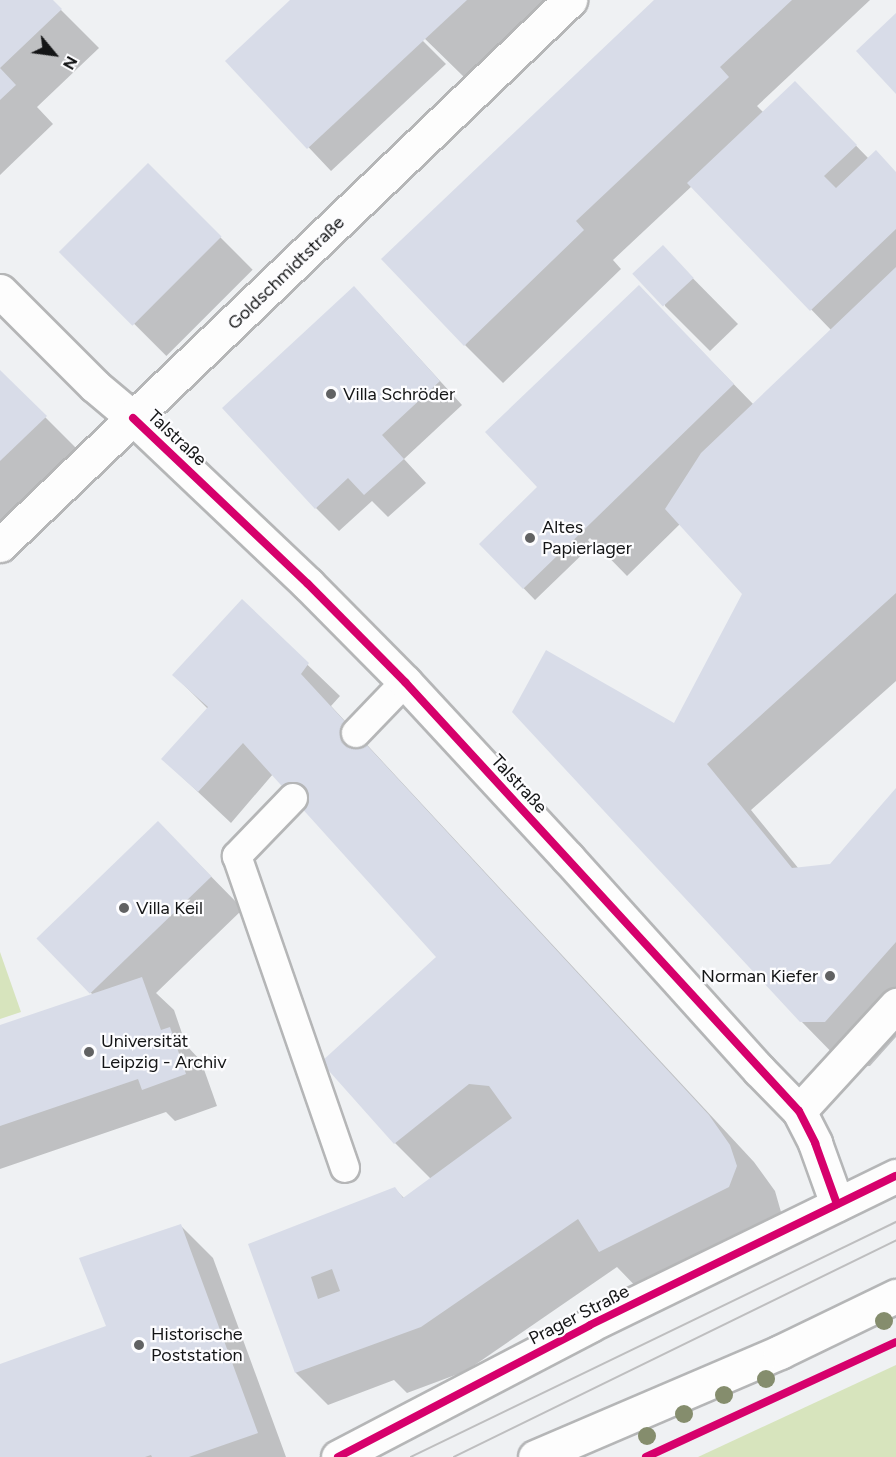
<!DOCTYPE html>
<html>
<head>
<meta charset="utf-8">
<style>
	body { margin:0 }
	#map { position:relative; width:896px; height:1457px; overflow:hidden; background:#eff1f3; font-family:Figtree,sans-serif }
	div>[style] { position:absolute }
	.green>* { inset:0; background:#d7e4bd }
	.shadow>* { inset:0; background:#0003; transform-origin:0 0 }
	.building>* { inset:0; background:#d8dce8; transform-origin:0 0 }
	.roads { filter:drop-shadow(2px 0 #b5b6b7) drop-shadow(-2px 0 #b5b6b7) drop-shadow(0 2px #b5b6b7) drop-shadow(0 -2px #b5b6b7) }
	.lane>* { height:28px; margin:-14px; padding:0 14px; transform-origin:14px; border-radius:14px; background:#fdfdfd }
	.street>* { height:33px; margin:-16.5px; padding:0 16.5px; transform-origin:16.5px; border-radius:16.5px; background:#fdfdfd }
	.secondary>* { height:33px; margin:-16.5px; padding:0 16.5px; transform-origin:16.5px; border-radius:16.5px; background:#fdfdfd }
	.tram>* { height:1.5px; margin:-0.75px; padding:0 0.75px; transform-origin:0.75px; border-radius:0.75px; background:#bebebf }
	.cycleway>* { height:8px; margin:-4px; padding:0 4px; transform-origin:4px; border-radius:4px; background:#d6006c }
	.trees>* { width:18px; height:18px; margin:-9px; border-radius:50%; background:#858d6d }
	.dots>* { width:16px; height:16px; translate:-50% -50%; box-sizing:border-box; border:3px solid #fdfdff; border-radius:50% }
	span { translate:-50% -50%; white-space:nowrap; text-align:center; line-height:1.15; -webkit-text-stroke:4.5px #fdfdff; paint-order:stroke }
	.street-label { font-size:18px; color:#141516 }
	.poi-label { font-size:18px; color:#141516 }
	.left { translate:0 -50%; text-align:left }
	.right { translate:-100% -50%; text-align:right }
	.north { position:absolute; left:24px; top:24px; width:60px; height:60px; -webkit-text-stroke:4px #fdfdff; paint-order:stroke; rotate:119deg; font-size:16px; font-weight:700; line-height:24px; text-align:center; color:#141516 }
	.north::after { content:''; display:block; margin:auto; width:21px; height:27px; background:#141516; clip-path:polygon(50% 0,100% 100%,50% 72%,0 100%) }
</style>
</head>
<body>
<div id="map">
	<div class="green">
		<div style="clip-path:polygon(0 952px,21px 1012px,0 1019px)"></div>
		<div style="clip-path:polygon(896px 1365px,896px 1457px,698px 1457px)"></div>
	</div>
	<div class="shadow">
		<div style="clip-path:polygon(0 0,51px 0,99px 48px,37px 107px,53px 124px,0 175px)"></div>
		<div style="clip-path:polygon(292px 0,546px 0,464px 77px,420px 34px,418px 36px,446px 64px,331px 171px,227px 61px)"></div>
		<div style="clip-path:polygon(657px 0,870px 0,757px 106px,764px 113px,795px 83px,869px 159px,896px 173px,896px 681px,751px 810px,799px 869px,831px 865px,896px 791px,896px 1037px,870px 1066px,846px 1067px,801px 1021px,675px 725px,744px 594px,680px 524px,627px 576px,590px 538px,588px 540px,592px 545px,535px 600px,481px 544px,537px 489px,683px 332px,754px 405px,832px 331px,692px 186px,613px 260px,621px 269px,503px 383px,465px 345px)"></div>
		<div style="left:148px;top:165px;width:148px;height:122px;rotate:45deg"></div>
		<div style="clip-path:polygon(663px 248px,738px 324px,710px 351px,665px 306px)"></div>
		<div style="clip-path:polygon(377px 312px,462px 405px,404px 459px,426px 483px,388px 517px,372px 501px,339px 531px,316px 508px)"></div>
		<div style="clip-path:polygon(0 372px,77px 449px,0 524px)"></div>
		<div style="clip-path:polygon(242px 602px,340px 696px,331px 706px,754px 1162px,775px 1191px,781px 1212px,773px 1231px,645px 1296px,617px 1267px,466px 1371px,407px 1393px,394px 1380px,328px 1405px,296px 1373px,250px 1245px,395px 1189px,405px 1199px,431px 1179px,395px 1143px,438px 957px,273px 774px,231px 823px,163px 759px,208px 709px,174px 675px)"></div>
		<div style="clip-path:polygon(190px 855px,243px 909px,156px 993px,174px 1010px,186px 1045px,201px 1061px,217px 1106px,175px 1121px,166px 1112px,0 1169px,0 1027px,93px 995px,39px 939px)"></div>
		<div style="clip-path:polygon(181px 1226px,213px 1258px,286px 1457px,0 1457px,0 1366px,108px 1327px)"></div>
	</div>
	<div class="building">
		<div style="clip-path:polygon(0 0,53px 0,62px 9px,0 68px,16px 85px,0 100px)"></div>
		<div style="clip-path:polygon(290px 0,467px 0,307px 149px,225px 61px)"></div>
		<div style="clip-path:polygon(654px 0,792px 0,720px 67px,729px 77px,576px 221px,584px 230px,464px 346px,381px 259px)"></div>
		<div style="clip-path:polygon(896px 13px,896px 94px,856px 51px)"></div>
		<div style="clip-path:polygon(795px 81px,857px 145px,824px 176px,836px 188px,876px 150px,896px 172px,896px 229px,810px 311px,687px 183px)"></div>
		<div style="left:148px;top:163px;width:104px;height:126px;rotate:45deg"></div>
		<div style="left:663px;top:245px;width:45px;height:42px;rotate:47deg"></div>
		<div style="clip-path:polygon(896px 267px,896px 593px,707px 764px,792px 868px,830px 864px,896px 788px,896px 942px,825px 1022px,800px 1022px,512px 712px,546px 650px,674px 723px,742px 594px,665px 509px,701px 453px)"></div>
		<div style="clip-path:polygon(639px 285px,734px 384px,523px 589px,479px 544px,537px 487px,485px 432px)"></div>
		<div style="clip-path:polygon(354px 286px,440px 381px,382px 435px,404px 459px,364px 495px,348px 478px,315px 509px,222px 408px)"></div>
		<div style="clip-path:polygon(0 370px,47px 416px,0 461px)"></div>
		<div style="clip-path:polygon(evenodd,242px 599px,309px 663px,301px 674px,709px 1115px,730px 1145px,737px 1166px,729px 1187px,599px 1252px,578px 1219px,421px 1327px,295px 1373px,248px 1244px,395px 1187px,403px 1198px,512px 1118px,489px 1086px,469px 1084px,394px 1144px,321px 1062px,436px 957px,243px 743px,198px 792px,161px 759px,208px 707px,172px 675px,242px 599px,332px 1269px,340px 1291px,318px 1299px,311px 1277px,332px 1269px)"></div>
		<div style="left:158px;top:821px;width:77px;height:169px;rotate:46deg"></div>
		<div style="clip-path:polygon(142px 977px,161px 1030px,170px 1027px,186px 1074px,142px 1090px,138px 1079px,0 1126px,0 1025px)"></div>
		<div style="clip-path:polygon(181px 1224px,258px 1433px,189px 1457px,152px 1457px,151px 1455px,145px 1457px,0 1457px,0 1364px,106px 1326px,79px 1258px)"></div>
	</div>
	<div class="roads">
		<div class="lane">
			<div style="left:356px;top:733px;width:71px;rotate:-46.1deg"></div>
			<div style="left:293px;top:798px;width:81px;rotate:134deg"></div>
			<div style="left:237px;top:856px;width:330px;rotate:70.9deg"></div>
		</div>
		<div class="street">
			<div style="left:0;top:291px;width:134px;rotate:45deg"></div>
			<div style="left:95px;top:386px;width:50px;rotate:40.1deg"></div>
			<div style="left:133px;top:418px;width:241px;rotate:43.5deg"></div>
			<div style="left:308px;top:584px;width:138px;rotate:45.3deg"></div>
			<div style="left:405px;top:682px;width:240px;rotate:47.2deg"></div>
			<div style="left:568px;top:858px;width:285px;rotate:48deg"></div>
			<div style="left:759px;top:1070px;width:57px;rotate:45.7deg"></div>
			<div style="left:799px;top:1111px;width:36px;rotate:63deg"></div>
			<div style="left:815px;top:1143px;width:65px;rotate:70.2deg"></div>
			<div style="left:0;top:545px;width:789px;rotate:-43.72deg"></div>
			<div style="left:799px;top:1111px;width:144px;rotate:-47.5deg"></div>
		</div>
		<div class="secondary">
			<div style="left:338px;top:1457px;width:284px;rotate:-27.6deg"></div>
			<div style="left:590px;top:1325px;width:340px;rotate:-26deg"></div>
			<div style="left:535px;top:1457px;width:267px;rotate:-23.2deg"></div>
			<div style="left:780px;top:1352px;width:129px;rotate:-25.8deg"></div>
		</div>
	</div>
	<div class="tram">
		<div style="left:411px;top:1457px;width:539px;rotate:-25.85deg"></div>
		<div style="left:454px;top:1457px;width:492px;rotate:-26.1deg"></div>
	</div>
	<div class="cycleway">
		<div style="left:133px;top:418px;width:241px;rotate:43.5deg"></div>
		<div style="left:308px;top:584px;width:138px;rotate:45.3deg"></div>
		<div style="left:405px;top:682px;width:582px;rotate:47.44deg"></div>
		<div style="left:799px;top:1111px;width:36px;rotate:63deg"></div>
		<div style="left:815px;top:1143px;width:65px;rotate:70.2deg"></div>
		<div style="left:338px;top:1457px;width:284px;rotate:-27.6deg"></div>
		<div style="left:590px;top:1325px;width:340px;rotate:-26deg"></div>
		<div style="left:646px;top:1457px;width:275px;rotate:-24.7deg"></div>
	</div>
	<div class="trees">
		<div style="left:884px;top:1321px"></div>
		<div style="left:766px;top:1379px"></div>
		<div style="left:724px;top:1395px"></div>
		<div style="left:684px;top:1414px"></div>
		<div style="left:647px;top:1436px"></div>
	</div>
	<div class="dots">
		<div style="left:331px;top:394px;background:#616263"></div>
		<div style="left:530px;top:538px;background:#616263"></div>
		<div style="left:124px;top:908px;background:#616263"></div>
		<div style="left:830px;top:976px;background:#616263"></div>
		<div style="left:89px;top:1052px;background:#616263"></div>
		<div style="left:139px;top:1345px;background:#616263"></div>
	</div>
	<div class="street-label">
		<span style="left:286px;top:273px;rotate:-44deg">Goldschmidtstraße</span>
		<span style="left:177px;top:438px;rotate:43deg">Talstraße</span>
		<span style="left:519px;top:784px;rotate:47deg">Talstraße</span>
		<span style="left:579px;top:1315px;rotate:-27deg">Prager Straße</span>
	</div>
	<div class="poi-label">
		<span class="left" style="left:343px;top:394px">Villa Schröder</span>
		<span class="left" style="left:542px;top:538px">Altes<br>Papierlager</span>
		<span class="left" style="left:136px;top:908px">Villa Keil</span>
		<span class="right" style="left:818px;top:976px">Norman Kiefer</span>
		<span class="left" style="left:101px;top:1052px">Universität<br>Leipzig - Archiv</span>
		<span class="left" style="left:151px;top:1345px">Historische<br>Poststation</span>
	</div>
	<div class="north">N</div>
</div>
</body>
</html>
